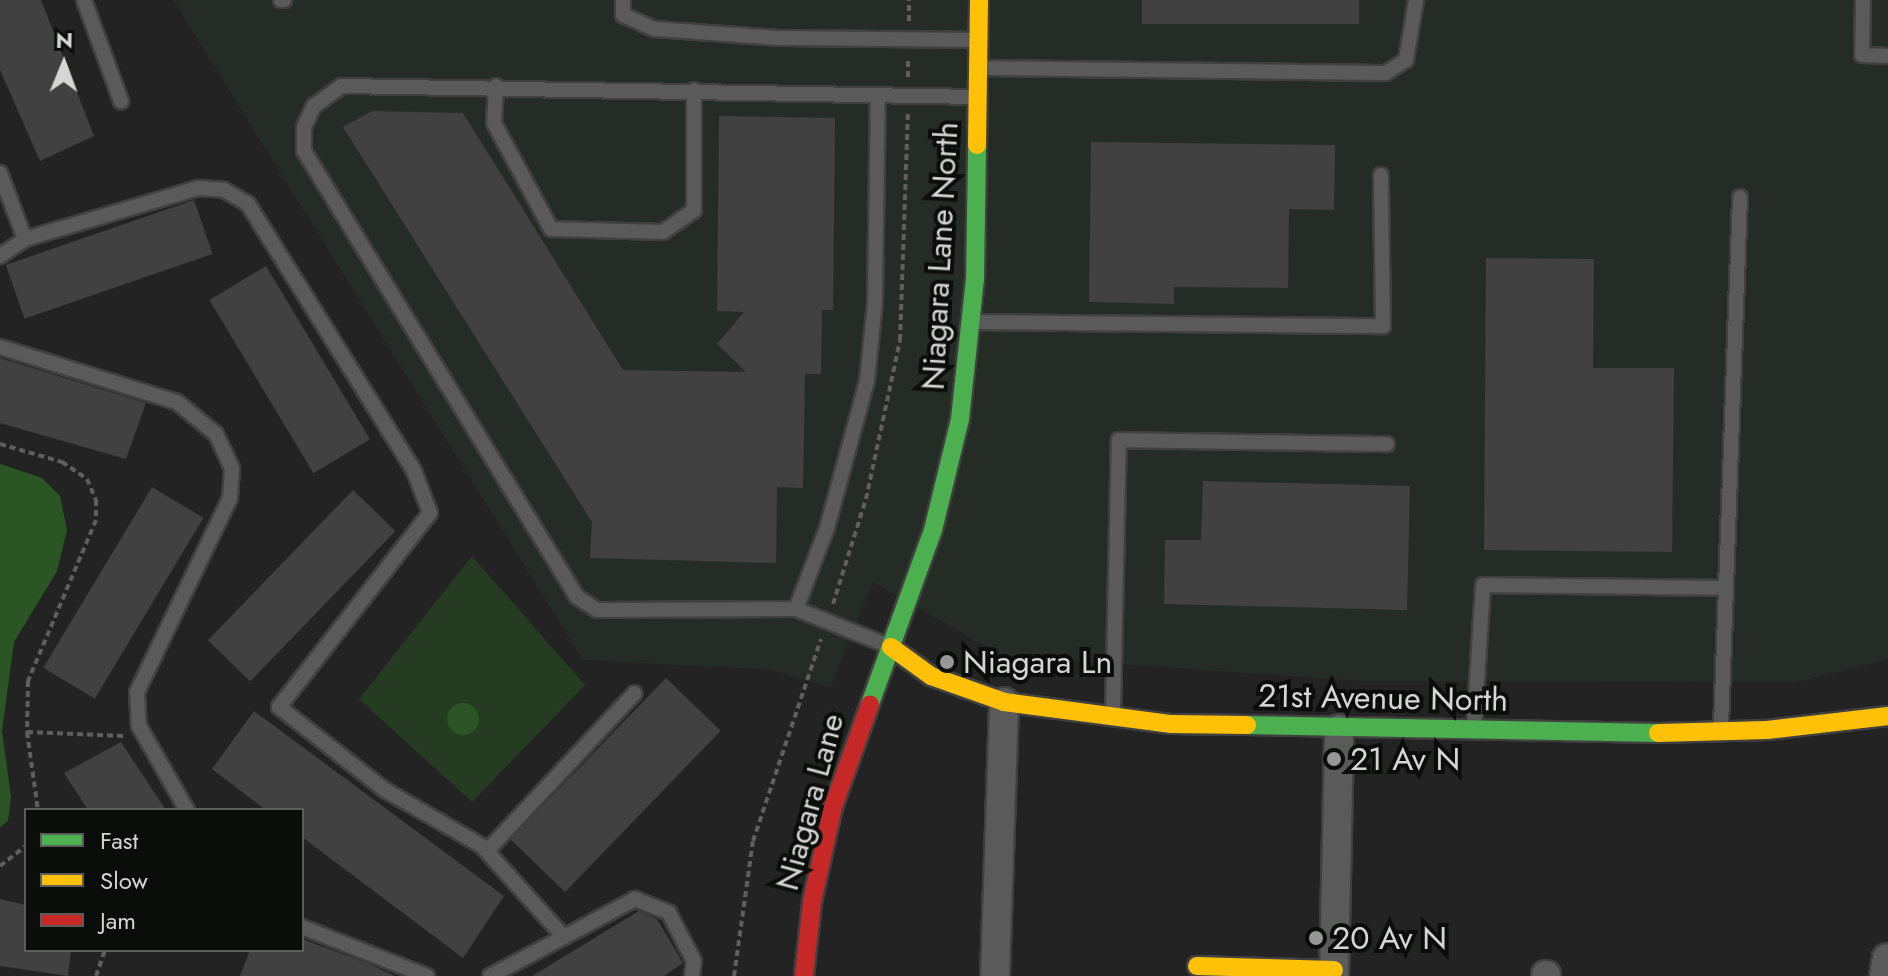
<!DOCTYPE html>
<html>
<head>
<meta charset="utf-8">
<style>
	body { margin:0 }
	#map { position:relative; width:1888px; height:976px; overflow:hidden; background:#222322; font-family:Jost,sans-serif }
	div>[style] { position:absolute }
	.built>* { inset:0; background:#252c25 }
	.green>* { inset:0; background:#263c22 }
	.water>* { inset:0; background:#2b5524 }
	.round { border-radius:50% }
	.building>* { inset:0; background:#404140; transform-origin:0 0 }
	.path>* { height:4px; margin-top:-2px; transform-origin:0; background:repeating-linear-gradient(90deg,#5e5f5e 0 6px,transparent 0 10px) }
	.roads { filter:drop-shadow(2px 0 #3f403f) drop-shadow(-2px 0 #3f403f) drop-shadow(0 2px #3f403f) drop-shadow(0 -2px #3f403f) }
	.lane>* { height:14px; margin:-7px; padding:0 7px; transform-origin:7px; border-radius:7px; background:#595a59 }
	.street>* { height:28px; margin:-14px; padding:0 14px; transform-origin:14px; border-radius:14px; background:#595a59 }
	.fast>* { height:18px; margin:-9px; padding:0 9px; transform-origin:9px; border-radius:9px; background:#4caf50 }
	.slow>* { height:18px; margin:-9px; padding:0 9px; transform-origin:9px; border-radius:9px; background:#ffc107 }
	.jam>* { height:18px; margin:-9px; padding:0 9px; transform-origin:9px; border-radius:9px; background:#c62828 }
	.dots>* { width:22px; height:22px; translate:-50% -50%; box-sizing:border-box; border:4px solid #0b0d0b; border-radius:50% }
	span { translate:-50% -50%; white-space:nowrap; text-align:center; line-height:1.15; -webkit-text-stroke:8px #0b0d0b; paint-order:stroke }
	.street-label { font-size:32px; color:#d5d6d4 }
	.poi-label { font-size:32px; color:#d5d6d4 }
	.left { translate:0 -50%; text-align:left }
	.legend { position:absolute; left:24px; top:808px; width:280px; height:144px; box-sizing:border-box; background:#0b0d0b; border:2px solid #5c5d5b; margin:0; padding:10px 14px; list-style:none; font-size:24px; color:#d5d6d4 }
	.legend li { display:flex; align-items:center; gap:16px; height:40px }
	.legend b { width:40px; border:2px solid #5c5d5b }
	.north { position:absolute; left:24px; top:24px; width:80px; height:80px; -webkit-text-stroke:6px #0b0d0b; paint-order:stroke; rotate:1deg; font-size:22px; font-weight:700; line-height:32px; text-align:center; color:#d5d6d4 }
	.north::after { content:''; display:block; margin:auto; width:28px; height:36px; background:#d5d6d4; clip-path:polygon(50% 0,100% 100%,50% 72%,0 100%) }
</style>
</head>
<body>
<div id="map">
	<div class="built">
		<div style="clip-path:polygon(173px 0,1888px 0,1888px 660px,1796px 682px,1360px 681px,1002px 656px,873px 582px,830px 688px,772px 670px,583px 660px)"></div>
	</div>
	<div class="green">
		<div style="clip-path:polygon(472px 556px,585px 685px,472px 802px,359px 699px)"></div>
	</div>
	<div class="water">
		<div style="clip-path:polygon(0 464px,42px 478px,60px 496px,67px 530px,57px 571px,14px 642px,2px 731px,11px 797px,8px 821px,0 827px)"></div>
		<div class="round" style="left:447px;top:703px;width:32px;height:32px"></div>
	</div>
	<div class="building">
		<div style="clip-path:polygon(0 0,41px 0,94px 136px,40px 161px,0 70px)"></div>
		<div style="left:1142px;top:0;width:217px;height:24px"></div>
		<div style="clip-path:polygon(372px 111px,463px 113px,623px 370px,746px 372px,717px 344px,744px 312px,717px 311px,719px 116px,835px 118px,833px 310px,822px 310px,821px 374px,805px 374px,803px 488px,777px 487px,776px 563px,590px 558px,592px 522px,343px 127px)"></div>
		<div style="clip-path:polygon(1091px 142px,1335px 145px,1334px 210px,1289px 209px,1288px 288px,1174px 287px,1174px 304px,1089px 302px)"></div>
		<div style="left:194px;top:200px;width:57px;height:199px;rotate:71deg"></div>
		<div style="clip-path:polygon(1486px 258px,1594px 259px,1593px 368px,1674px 368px,1672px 552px,1484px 550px)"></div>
		<div style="left:266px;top:266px;width:202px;height:66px;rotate:59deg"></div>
		<div style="clip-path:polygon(0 358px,146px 403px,126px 459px,0 423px)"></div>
		<div style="clip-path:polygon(1203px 481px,1410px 486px,1407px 610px,1164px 604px,1165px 540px,1201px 540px)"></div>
		<div style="left:152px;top:487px;width:60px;height:211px;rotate:31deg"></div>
		<div style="left:353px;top:490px;width:59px;height:209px;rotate:44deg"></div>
		<div style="left:666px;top:678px;width:76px;height:224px;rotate:44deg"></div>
		<div style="clip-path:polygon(254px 711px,504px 896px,463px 958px,302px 837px,302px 810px,266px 810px,212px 769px)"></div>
		<div style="clip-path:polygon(121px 742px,166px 810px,88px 810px,64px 773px)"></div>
		<div style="clip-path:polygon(0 899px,26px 905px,26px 950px,71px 950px,68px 976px,0 966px)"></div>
		<div style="clip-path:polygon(639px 911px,657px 919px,683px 963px,664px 976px,532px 976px)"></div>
		<div style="clip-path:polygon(302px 939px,367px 963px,395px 976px,240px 976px,250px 950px,302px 950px)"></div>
	</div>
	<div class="path">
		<div style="left:909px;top:21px;width:21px;rotate:-90deg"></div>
		<div style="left:908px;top:77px;width:19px;rotate:-90deg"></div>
		<div style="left:0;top:444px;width:65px;rotate:16.2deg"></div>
		<div style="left:62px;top:462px;width:30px;rotate:34deg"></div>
		<div style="left:87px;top:479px;width:23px;rotate:67deg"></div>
		<div style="left:96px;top:500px;width:20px;rotate:90deg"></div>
		<div style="left:96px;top:520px;width:175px;rotate:112.9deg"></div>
		<div style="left:28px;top:681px;width:51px;rotate:91.1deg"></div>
		<div style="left:27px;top:732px;width:79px;rotate:82deg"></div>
		<div style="left:833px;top:604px;width:110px;rotate:-72.6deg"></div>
		<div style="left:866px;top:499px;width:163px;rotate:-77.9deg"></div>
		<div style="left:900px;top:340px;width:226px;rotate:-88deg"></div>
		<div style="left:27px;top:732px;width:97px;rotate:2.4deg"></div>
		<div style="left:0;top:866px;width:33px;rotate:-38deg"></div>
		<div style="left:96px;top:976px;width:28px;rotate:-71deg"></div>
		<div style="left:734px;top:976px;width:136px;rotate:-82deg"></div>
		<div style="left:753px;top:841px;width:213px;rotate:-71.4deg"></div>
	</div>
	<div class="roads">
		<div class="lane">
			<div style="left:84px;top:0;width:108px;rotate:69.9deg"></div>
			<div style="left:281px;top:0;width:3px"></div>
			<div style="left:623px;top:0;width:15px;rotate:90deg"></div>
			<div style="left:623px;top:15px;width:35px;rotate:24deg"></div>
			<div style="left:655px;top:29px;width:124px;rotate:4.2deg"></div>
			<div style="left:779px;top:38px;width:197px;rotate:0.6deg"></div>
			<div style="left:1863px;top:0;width:55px;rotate:91deg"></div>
			<div style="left:1862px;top:55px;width:26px;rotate:2deg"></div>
			<div style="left:982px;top:68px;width:404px;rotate:0.7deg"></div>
			<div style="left:1386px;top:73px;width:24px;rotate:-33deg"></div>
			<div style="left:1406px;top:60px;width:61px;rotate:-80.5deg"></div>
			<div style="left:496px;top:86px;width:37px;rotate:93deg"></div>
			<div style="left:494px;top:123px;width:120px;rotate:61.7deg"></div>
			<div style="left:551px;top:229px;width:112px;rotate:1.5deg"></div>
			<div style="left:663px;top:232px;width:38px;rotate:-35deg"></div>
			<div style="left:694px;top:210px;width:120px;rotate:-90deg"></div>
			<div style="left:0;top:173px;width:71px;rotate:69.3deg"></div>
			<div style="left:25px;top:239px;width:180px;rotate:-16.4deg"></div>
			<div style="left:198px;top:188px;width:26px;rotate:4deg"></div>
			<div style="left:224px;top:190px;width:28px;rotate:30deg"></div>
			<div style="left:248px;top:204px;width:314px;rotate:58.1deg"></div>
			<div style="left:414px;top:471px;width:45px;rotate:69.1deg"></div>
			<div style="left:430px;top:513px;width:246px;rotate:127.9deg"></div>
			<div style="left:279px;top:707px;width:135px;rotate:38.1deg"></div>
			<div style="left:385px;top:790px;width:112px;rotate:30deg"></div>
			<div style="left:482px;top:846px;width:122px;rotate:48deg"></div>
			<div style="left:564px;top:937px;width:81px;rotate:-28.2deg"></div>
			<div style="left:635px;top:899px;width:37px;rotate:22deg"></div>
			<div style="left:669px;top:913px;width:54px;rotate:62.5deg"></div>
			<div style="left:694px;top:961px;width:15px;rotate:98deg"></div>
			<div style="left:0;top:256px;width:30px;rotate:-34deg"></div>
			<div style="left:973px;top:322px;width:410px;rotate:0.6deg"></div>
			<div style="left:1383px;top:326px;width:151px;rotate:-90.8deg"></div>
			<div style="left:0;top:347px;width:185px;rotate:17.3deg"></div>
			<div style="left:177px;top:402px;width:50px;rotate:39.4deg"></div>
			<div style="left:216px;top:434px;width:38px;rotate:65deg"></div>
			<div style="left:232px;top:469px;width:29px;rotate:94deg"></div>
			<div style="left:230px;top:498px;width:215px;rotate:115.6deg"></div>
			<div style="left:137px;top:692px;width:34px;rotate:87deg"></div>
			<div style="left:139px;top:726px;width:97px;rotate:60.3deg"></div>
			<div style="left:796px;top:609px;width:87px;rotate:-69.1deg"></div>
			<div style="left:827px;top:528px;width:152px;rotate:-74.8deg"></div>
			<div style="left:867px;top:381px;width:79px;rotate:-84.2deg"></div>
			<div style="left:875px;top:302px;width:207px;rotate:-89.2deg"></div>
			<div style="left:889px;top:646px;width:100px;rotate:-158.3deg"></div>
			<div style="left:796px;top:609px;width:199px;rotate:179.7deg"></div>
			<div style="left:597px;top:610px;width:24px;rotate:-147deg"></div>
			<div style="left:577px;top:597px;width:523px;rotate:-121.47deg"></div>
			<div style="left:304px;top:151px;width:24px;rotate:-90deg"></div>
			<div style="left:304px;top:127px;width:23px;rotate:-65deg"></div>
			<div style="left:314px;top:106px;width:34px;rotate:-36deg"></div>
			<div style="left:342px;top:86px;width:635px;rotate:0.99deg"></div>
			<div style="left:1113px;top:715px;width:275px;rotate:-88.8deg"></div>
			<div style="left:1119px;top:440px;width:268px;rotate:0.9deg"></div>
			<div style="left:1721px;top:727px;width:530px;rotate:-87.95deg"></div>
			<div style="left:1474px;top:728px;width:143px;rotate:-86.4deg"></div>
			<div style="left:1483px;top:585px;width:241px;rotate:0.7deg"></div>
			<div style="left:487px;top:851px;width:216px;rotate:-46.9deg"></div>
			<div style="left:302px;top:927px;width:134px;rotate:21.4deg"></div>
			<div style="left:490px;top:976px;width:84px;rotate:-27.8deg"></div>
		</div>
		<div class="street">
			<div style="left:995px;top:976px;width:274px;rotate:-88.1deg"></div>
			<div style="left:1334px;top:976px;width:247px;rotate:-88.8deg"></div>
			<div style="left:1546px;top:976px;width:1px;rotate:-90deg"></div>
			<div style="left:1884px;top:976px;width:18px;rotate:-81deg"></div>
		</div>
		<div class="fast">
			<div style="left:870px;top:704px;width:185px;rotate:-70.1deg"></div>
			<div style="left:933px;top:530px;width:114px;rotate:-76.3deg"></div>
			<div style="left:960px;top:419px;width:141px;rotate:-83.9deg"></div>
			<div style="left:975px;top:279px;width:134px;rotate:-89.1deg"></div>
			<div style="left:1247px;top:725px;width:411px;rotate:1.1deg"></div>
		</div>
		<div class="slow">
			<div style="left:977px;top:145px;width:145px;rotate:-89.2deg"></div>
			<div style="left:891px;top:647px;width:49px;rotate:35.9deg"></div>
			<div style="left:931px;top:676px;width:77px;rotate:19.6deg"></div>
			<div style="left:1004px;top:702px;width:169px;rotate:7.5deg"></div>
			<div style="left:1172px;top:724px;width:75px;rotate:0.8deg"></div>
			<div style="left:1658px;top:733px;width:109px;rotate:-1.6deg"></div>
			<div style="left:1767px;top:730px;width:122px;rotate:-6.6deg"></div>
			<div style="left:1197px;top:966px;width:137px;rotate:1.7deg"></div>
		</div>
		<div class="jam">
			<div style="left:804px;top:976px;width:74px;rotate:-83.8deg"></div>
			<div style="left:812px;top:902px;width:97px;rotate:-77.5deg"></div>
			<div style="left:833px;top:807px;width:109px;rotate:-70.2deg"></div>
		</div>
	</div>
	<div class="dots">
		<div style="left:947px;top:662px;background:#969796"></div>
		<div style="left:1334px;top:759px;background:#969796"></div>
		<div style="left:1316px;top:938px;background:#969796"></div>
	</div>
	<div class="street-label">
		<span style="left:940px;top:256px;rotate:-87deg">Niagara Lane North</span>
		<span style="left:1383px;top:698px;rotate:1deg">21st Avenue North</span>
		<span style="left:810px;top:802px;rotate:-75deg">Niagara Lane</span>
	</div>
	<div class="poi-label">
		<span class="left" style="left:963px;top:662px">Niagara Ln</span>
		<span class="left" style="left:1350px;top:759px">21 Av N</span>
		<span class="left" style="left:1332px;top:938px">20 Av N</span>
	</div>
	<ul class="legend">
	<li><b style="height:10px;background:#4caf50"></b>Fast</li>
	<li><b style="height:10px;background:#ffc107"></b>Slow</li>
	<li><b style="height:10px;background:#c62828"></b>Jam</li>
	</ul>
	<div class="north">N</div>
</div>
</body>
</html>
